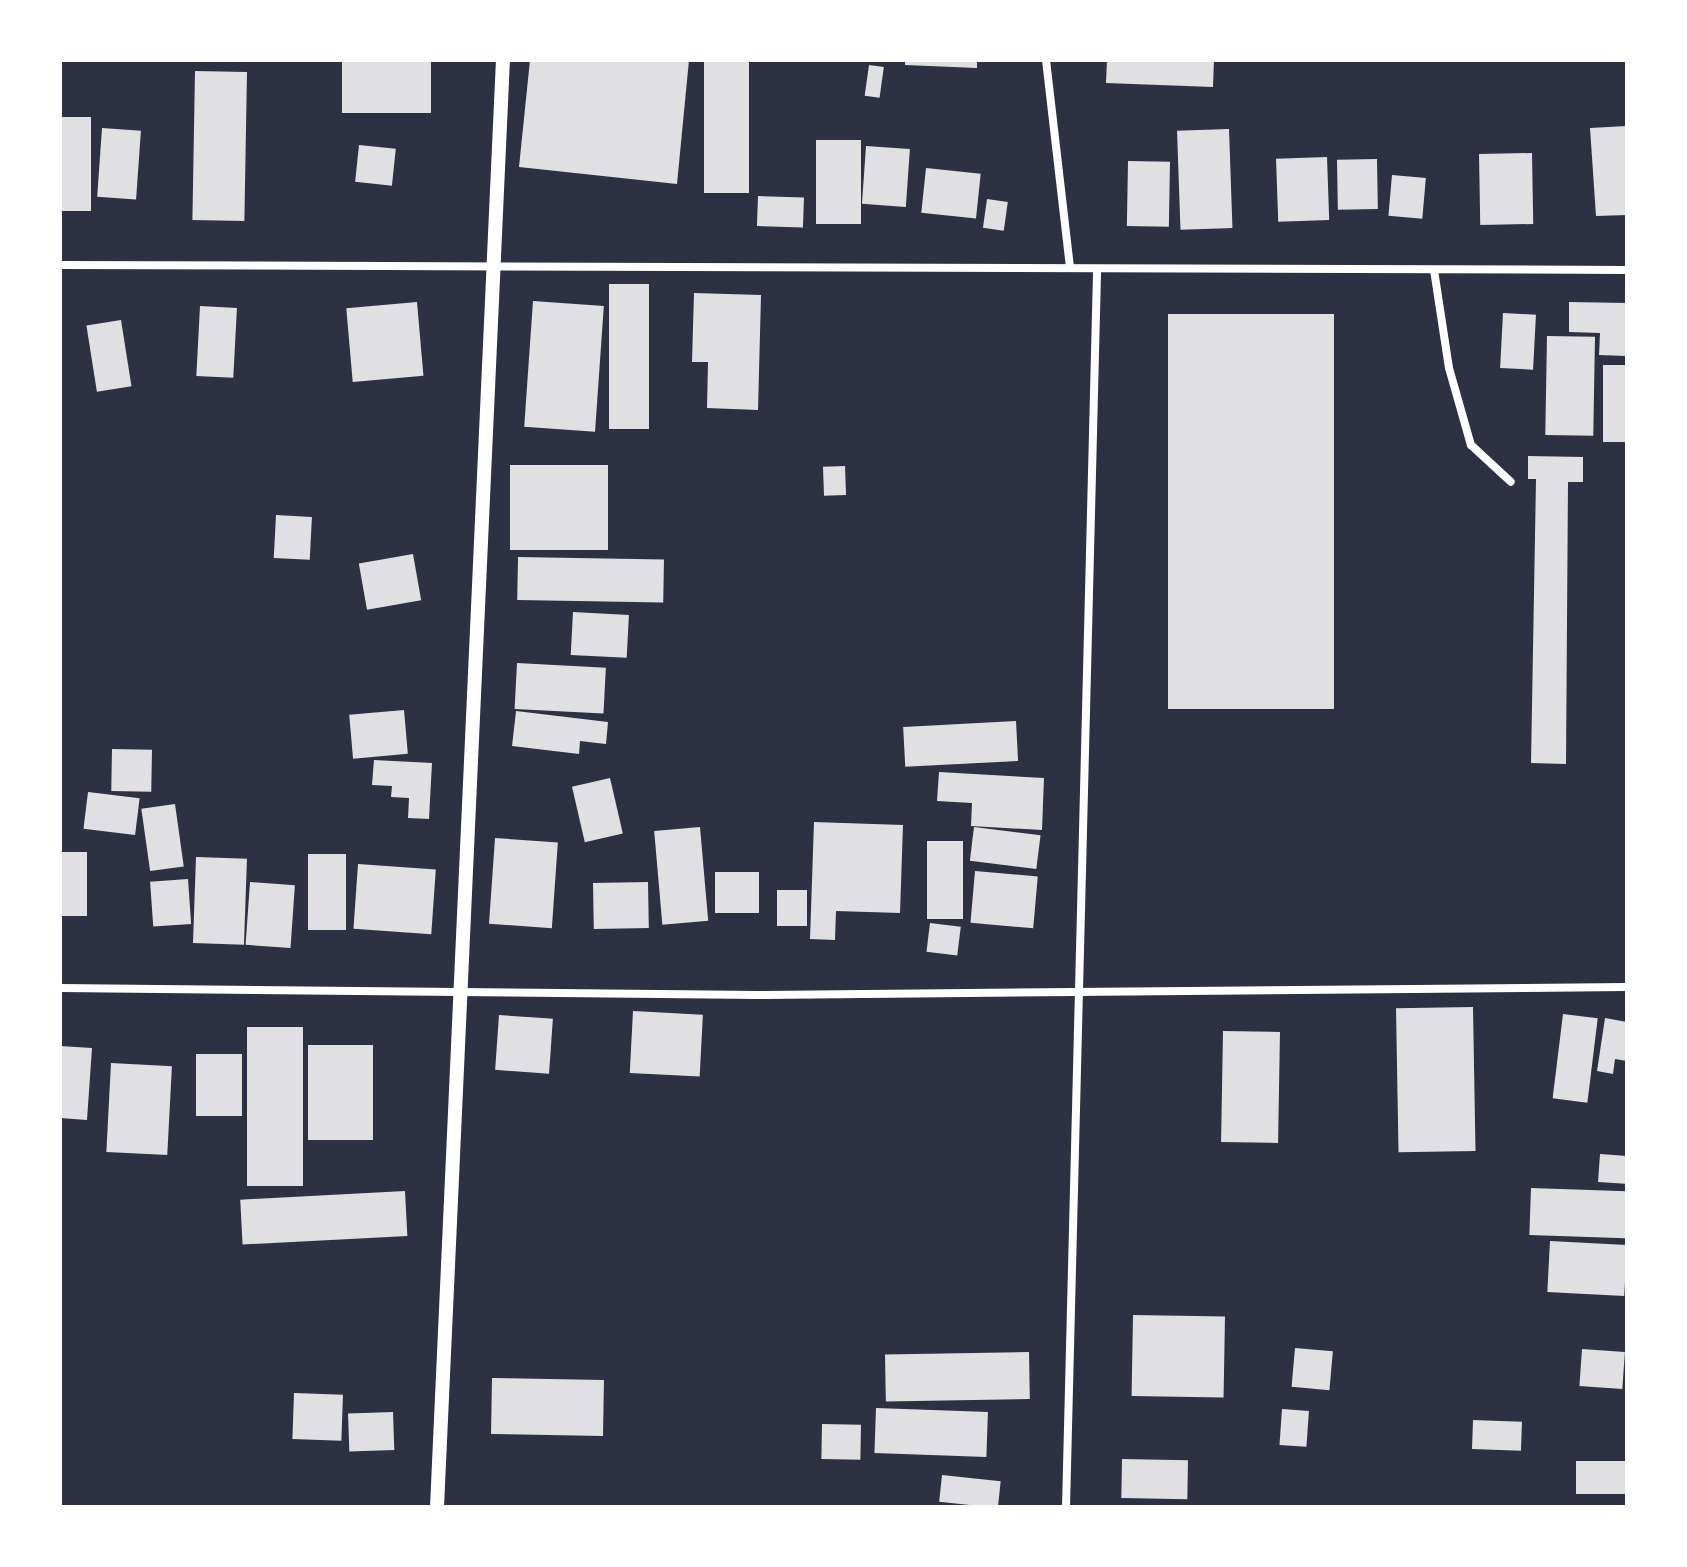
<!DOCTYPE html>
<html>
<head>
<meta charset="utf-8">
<style>
	body { margin:0 }
	#map { position:relative; width:1687px; height:1567px; overflow:hidden; background:#2d3142; font-family:Barlow,sans-serif }
	div>[style] { position:absolute }
	.building>* { inset:0; background:#e0e0e3; transform-origin:0 0 }
	.minor>* { height:8px; margin:-4px; padding:0 4px; transform-origin:4px; border-radius:4px; background:#fff }
	.tertiary>* { height:14px; margin:-7px; padding:0 7px; transform-origin:7px; border-radius:7px; background:#fff }
	span { translate:-50% -50%; white-space:nowrap; text-align:center; line-height:1.15; -webkit-text-stroke:6px #fff; paint-order:stroke }
	.frame { position:absolute; inset:0; border:62px solid #fff; pointer-events:none }
</style>
</head>
<body>
<div id="map">
	<div class="building">
		<div style="left:342px;top:60px;width:89px;height:53px"></div>
		<div style="clip-path:polygon(530px 60px,689px 60px,677px 184px,519px 167px)"></div>
		<div style="left:704px;top:60px;width:45px;height:133px"></div>
		<div style="clip-path:polygon(905px 60px,977px 60px,977px 68px,905px 65px)"></div>
		<div style="clip-path:polygon(1107px 60px,1214px 60px,1213px 87px,1106px 83px)"></div>
		<div style="left:869px;top:65px;width:15px;height:31px;rotate:8deg"></div>
		<div style="left:195px;top:71px;width:52px;height:149px;rotate:1deg"></div>
		<div style="left:60px;top:117px;width:31px;height:94px"></div>
		<div style="clip-path:polygon(1627px 126px,1627px 215px,1596px 216px,1590px 128px)"></div>
		<div style="left:102px;top:128px;width:39px;height:69px;rotate:4deg"></div>
		<div style="left:1229px;top:129px;width:99px;height:52px;rotate:88deg"></div>
		<div style="left:816px;top:140px;width:45px;height:84px"></div>
		<div style="left:359px;top:145px;width:37px;height:37px;rotate:6deg"></div>
		<div style="left:866px;top:146px;width:44px;height:58px;rotate:4deg"></div>
		<div style="left:1532px;top:153px;width:71px;height:53px;rotate:89deg"></div>
		<div style="left:1327px;top:157px;width:63px;height:51px;rotate:88deg"></div>
		<div style="left:1377px;top:159px;width:50px;height:40px;rotate:89deg"></div>
		<div style="left:1128px;top:161px;width:42px;height:65px;rotate:1deg"></div>
		<div style="left:926px;top:168px;width:55px;height:45px;rotate:6deg"></div>
		<div style="left:1392px;top:175px;width:34px;height:41px;rotate:5deg"></div>
		<div style="left:758px;top:196px;width:46px;height:30px;rotate:2deg"></div>
		<div style="left:987px;top:199px;width:21px;height:29px;rotate:8deg"></div>
		<div style="left:609px;top:284px;width:40px;height:145px"></div>
		<div style="clip-path:polygon(694px 293px,761px 295px,758px 410px,707px 408px,708px 362px,692px 362px)"></div>
		<div style="left:533px;top:301px;width:71px;height:126px;rotate:4deg"></div>
		<div style="left:417px;top:302px;width:74px;height:71px;rotate:85deg"></div>
		<div style="clip-path:polygon(1569px 302px,1627px 303px,1627px 356px,1599px 355px,1600px 333px,1569px 332px)"></div>
		<div style="left:200px;top:306px;width:37px;height:70px;rotate:3deg"></div>
		<div style="left:1503px;top:313px;width:33px;height:55px;rotate:3deg"></div>
		<div style="left:1168px;top:314px;width:166px;height:395px"></div>
		<div style="left:121px;top:320px;width:67px;height:35px;rotate:81deg"></div>
		<div style="left:1547px;top:336px;width:48px;height:99px;rotate:1deg"></div>
		<div style="left:1603px;top:365px;width:24px;height:77px"></div>
		<div style="clip-path:polygon(1528px 456px,1583px 457px,1583px 482px,1568px 482px,1566px 764px,1531px 763px,1536px 479px,1528px 479px)"></div>
		<div style="left:510px;top:465px;width:98px;height:85px"></div>
		<div style="left:845px;top:466px;width:29px;height:22px;rotate:88deg"></div>
		<div style="left:276px;top:515px;width:36px;height:43px;rotate:3deg"></div>
		<div style="left:413px;top:554px;width:47px;height:55px;rotate:80deg"></div>
		<div style="left:518px;top:557px;width:146px;height:43px;rotate:1deg"></div>
		<div style="left:573px;top:612px;width:56px;height:43px;rotate:3deg"></div>
		<div style="left:517px;top:663px;width:89px;height:46px;rotate:3deg"></div>
		<div style="left:404px;top:710px;width:44px;height:55px;rotate:85deg"></div>
		<div style="clip-path:polygon(516px 711px,608px 722px,606px 744px,580px 741px,579px 754px,512px 746px)"></div>
		<div style="left:1016px;top:721px;width:40px;height:113px;rotate:87deg"></div>
		<div style="left:112px;top:749px;width:40px;height:42px;rotate:1deg"></div>
		<div style="clip-path:polygon(374px 760px,432px 763px,429px 819px,408px 818px,409px 798px,391px 797px,392px 786px,372px 785px)"></div>
		<div style="clip-path:polygon(939px 772px,1044px 778px,1042px 830px,971px 826px,972px 803px,937px 801px)"></div>
		<div style="left:610px;top:778px;width:57px;height:39px;rotate:77deg"></div>
		<div style="left:88px;top:792px;width:52px;height:37px;rotate:7deg"></div>
		<div style="left:175px;top:804px;width:63px;height:34px;rotate:82deg"></div>
		<div style="clip-path:polygon(814px 822px,903px 825px,900px 913px,836px 911px,835px 940px,810px 939px)"></div>
		<div style="left:700px;top:827px;width:94px;height:46px;rotate:85deg"></div>
		<div style="left:974px;top:827px;width:67px;height:34px;rotate:7deg"></div>
		<div style="left:495px;top:838px;width:63px;height:86px;rotate:4deg"></div>
		<div style="left:927px;top:841px;width:36px;height:78px"></div>
		<div style="left:60px;top:852px;width:27px;height:64px"></div>
		<div style="left:308px;top:854px;width:38px;height:76px"></div>
		<div style="left:196px;top:857px;width:51px;height:86px;rotate:2deg"></div>
		<div style="left:358px;top:864px;width:78px;height:65px;rotate:4deg"></div>
		<div style="left:975px;top:871px;width:63px;height:52px;rotate:5deg"></div>
		<div style="left:715px;top:872px;width:44px;height:41px"></div>
		<div style="left:188px;top:879px;width:45px;height:38px;rotate:86deg"></div>
		<div style="left:250px;top:882px;width:45px;height:63px;rotate:4deg"></div>
		<div style="left:648px;top:882px;width:46px;height:55px;rotate:89deg"></div>
		<div style="left:777px;top:890px;width:30px;height:36px"></div>
		<div style="left:930px;top:923px;width:31px;height:29px;rotate:7deg"></div>
		<div style="left:1473px;top:1007px;width:144px;height:77px;rotate:89deg"></div>
		<div style="left:633px;top:1011px;width:70px;height:62px;rotate:3deg"></div>
		<div style="left:1563px;top:1014px;width:35px;height:85px;rotate:7deg"></div>
		<div style="left:499px;top:1015px;width:54px;height:55px;rotate:4deg"></div>
		<div style="clip-path:polygon(1605px 1018px,1627px 1022px,1627px 1061px,1615px 1059px,1613px 1074px,1597px 1071px)"></div>
		<div style="left:247px;top:1027px;width:56px;height:159px"></div>
		<div style="left:1223px;top:1031px;width:57px;height:111px;rotate:1deg"></div>
		<div style="left:308px;top:1045px;width:65px;height:95px"></div>
		<div style="clip-path:polygon(60px 1046px,92px 1048px,87px 1120px,60px 1118px)"></div>
		<div style="left:196px;top:1054px;width:46px;height:62px"></div>
		<div style="left:111px;top:1063px;width:61px;height:89px;rotate:3deg"></div>
		<div style="left:1600px;top:1154px;width:27px;height:28px;rotate:4deg"></div>
		<div style="left:1531px;top:1188px;width:96px;height:47px;rotate:2deg"></div>
		<div style="left:405px;top:1191px;width:45px;height:165px;rotate:87deg"></div>
		<div style="left:1550px;top:1241px;width:77px;height:51px;rotate:3deg"></div>
		<div style="left:1133px;top:1315px;width:92px;height:81px;rotate:1deg"></div>
		<div style="left:1295px;top:1348px;width:38px;height:39px;rotate:5deg"></div>
		<div style="left:1582px;top:1349px;width:43px;height:37px;rotate:4deg"></div>
		<div style="left:1029px;top:1352px;width:47px;height:144px;rotate:89deg"></div>
		<div style="left:492px;top:1378px;width:112px;height:56px;rotate:1deg"></div>
		<div style="left:294px;top:1393px;width:49px;height:46px;rotate:2deg"></div>
		<div style="left:876px;top:1408px;width:112px;height:45px;rotate:2deg"></div>
		<div style="left:1282px;top:1409px;width:27px;height:36px;rotate:4deg"></div>
		<div style="left:393px;top:1412px;width:38px;height:45px;rotate:88deg"></div>
		<div style="left:1473px;top:1420px;width:49px;height:29px;rotate:2deg"></div>
		<div style="left:822px;top:1424px;width:39px;height:35px;rotate:1deg"></div>
		<div style="left:1122px;top:1459px;width:66px;height:39px;rotate:1deg"></div>
		<div style="left:1627px;top:1461px;width:33px;height:51px;rotate:90deg"></div>
		<div style="left:942px;top:1475px;width:59px;height:27px;rotate:6deg"></div>
	</div>
	<div class="minor">
		<div style="left:1046px;top:60px;width:209px;rotate:83.4deg"></div>
		<div style="left:60px;top:265px;width:1567px;rotate:0.18deg"></div>
		<div style="left:1434px;top:270px;width:99px;rotate:81.3deg"></div>
		<div style="left:1449px;top:368px;width:80px;rotate:74.1deg"></div>
		<div style="left:1471px;top:445px;width:54px;rotate:42.8deg"></div>
		<div style="left:60px;top:988px;width:699px;rotate:0.57deg"></div>
		<div style="left:759px;top:995px;width:868px;rotate:-0.53deg"></div>
		<div style="left:1066px;top:1507px;width:1236px;rotate:-88.56deg"></div>
	</div>
	<div class="tertiary">
		<div style="left:437px;top:1507px;width:1449px;rotate:-87.39deg"></div>
	</div>
	<div class="frame"></div>
</div>
</body>
</html>
